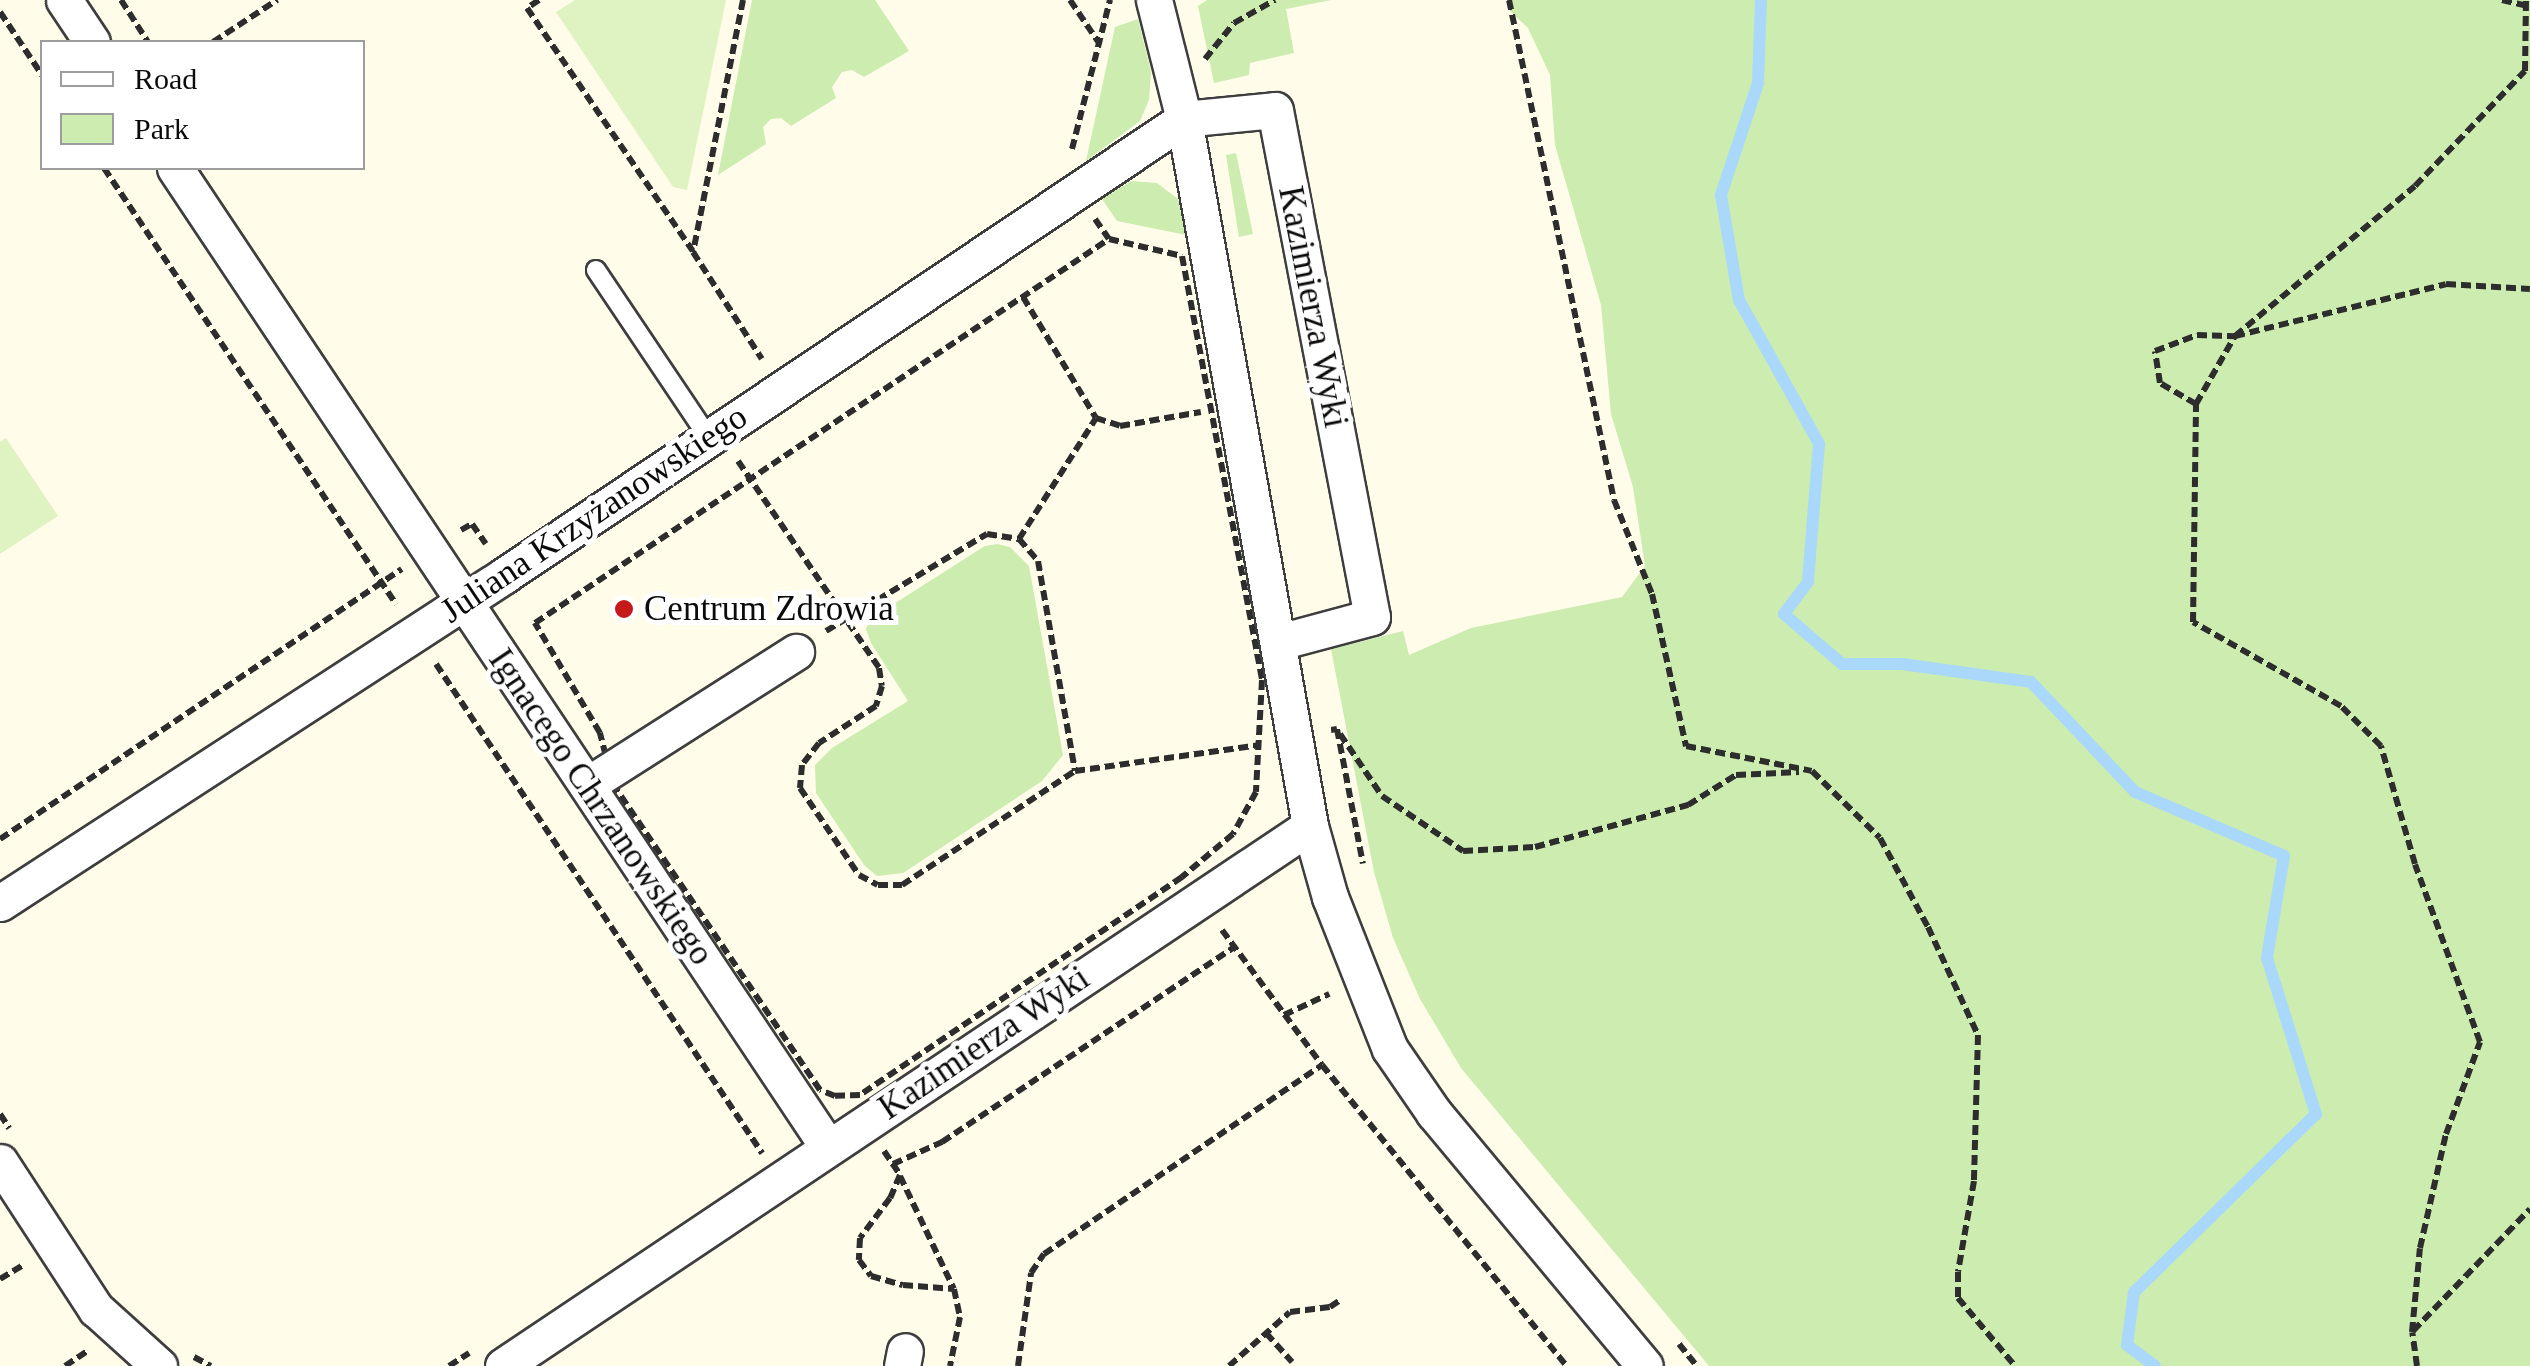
<!DOCTYPE html>
<html>
<head>
<meta charset="utf-8">
<style>
	body { margin:0 }
	#map { position:relative; width:2530px; height:1366px; overflow:hidden; background:#fffce9; font-family:"Times New Roman",serif }
	div>[style] { position:absolute }
	.green>* { inset:0; background:#ccecb0 }
	.pitch>* { inset:0; background:#dff2c2 }
	.stream>* { height:12px; margin:-6px; padding:0 6px; transform-origin:6px; border-radius:6px; background:#a9d8fb }
	.path>* { height:6px; margin-top:-3px; transform-origin:0; background:repeating-linear-gradient(90deg,#2d2d2d 0 10px,transparent 0 15px) }
	.roads { filter:drop-shadow(2px 0 #3e3e3e) drop-shadow(-2px 0 #3e3e3e) drop-shadow(0 2px #3e3e3e) drop-shadow(0 -2px #3e3e3e) }
	.service>* { height:18px; margin:-9px; padding:0 9px; transform-origin:9px; border-radius:9px; background:#fff }
	.minor>* { height:35px; margin:-17.5px; padding:0 17.5px; transform-origin:17.5px; border-radius:17.5px; background:#fff }
	.dots>* { width:28px; height:28px; translate:-50% -50%; box-sizing:border-box; border:5px solid #fff; border-radius:50% }
	span { translate:-50% -50%; white-space:nowrap; text-align:center; line-height:1.15; -webkit-text-stroke:10px #fff; paint-order:stroke }
	.street-label { font-size:35px; color:#0b0b0b }
	.poi-label { font-size:35px; color:#0b0b0b }
	.left { translate:0 -50%; text-align:left }
	.legend { position:absolute; left:40px; top:40px; width:325px; height:130px; box-sizing:border-box; background:#fff; border:2px solid #9d9d9d; margin:0; padding:12px 18px; list-style:none; font-size:30px; color:#0b0b0b }
	.legend li { display:flex; align-items:center; gap:20px; height:50px }
	.legend b { width:50px; border:2px solid #9d9d9d }
</style>
</head>
<body>
<div id="map">
	<div class="green">
		<div style="clip-path:polygon(752px 0,875px 0,909px 51px,864px 77px,852px 70px,842px 72px,832px 87px,836px 98px,791px 126px,781px 118px,771px 119px,763px 127px,766px 144px,718px 175px)"></div>
		<div style="clip-path:polygon(1207px 0,1331px 0,1286px 9px,1294px 53px,1250px 63px,1249px 75px,1214px 83px,1198px 6px)"></div>
		<div style="clip-path:polygon(1509px 0,2530px 0,2530px 1366px,1709px 1366px,1461px 1068px,1420px 999px,1393px 938px,1374px 872px,1331px 649px,1403px 631px,1409px 655px,1471px 628px,1622px 597px,1645px 566px,1633px 487px,1611px 414px,1601px 305px,1555px 145px,1550px 75px,1528px 28px,1510px 11px)"></div>
		<div style="clip-path:polygon(1138px 19px,1151px 72px,1149px 100px,1140px 121px,1086px 161px,1115px 27px)"></div>
		<div style="clip-path:polygon(1236px 153px,1253px 234px,1239px 237px,1226px 155px)"></div>
		<div style="clip-path:polygon(1131px 181px,1157px 183px,1178px 199px,1186px 235px,1117px 221px,1102px 199px)"></div>
		<div style="clip-path:polygon(997px 544px,1010px 547px,1029px 566px,1063px 755px,1042px 781px,903px 873px,877px 876px,864px 865px,816px 793px,815px 765px,832px 748px,908px 701px,871px 643px,866px 629px,870px 619px,985px 546px)"></div>
	</div>
	<div class="pitch">
		<div style="clip-path:polygon(575px 0,726px 0,687px 190px,673px 187px,556px 12px)"></div>
		<div style="clip-path:polygon(6px 438px,58px 516px,0 554px,0 442px)"></div>
	</div>
	<div class="stream">
		<div style="left:1761px;top:0;width:83px;rotate:92.1deg"></div>
		<div style="left:1758px;top:83px;width:118px;rotate:108.3deg"></div>
		<div style="left:1721px;top:195px;width:107px;rotate:80.3deg"></div>
		<div style="left:1739px;top:300px;width:165px;rotate:60.9deg"></div>
		<div style="left:1819px;top:444px;width:138px;rotate:94.6deg"></div>
		<div style="left:1808px;top:582px;width:40px;rotate:127deg"></div>
		<div style="left:1784px;top:614px;width:77px;rotate:40.8deg"></div>
		<div style="left:1842px;top:664px;width:60px"></div>
		<div style="left:1902px;top:664px;width:130px;rotate:7.9deg"></div>
		<div style="left:2031px;top:682px;width:151px;rotate:46.6deg"></div>
		<div style="left:2135px;top:792px;width:162px;rotate:23.2deg"></div>
		<div style="left:2284px;top:856px;width:103px;rotate:99.5deg"></div>
		<div style="left:2267px;top:958px;width:164px;rotate:72.6deg"></div>
		<div style="left:2316px;top:1114px;width:255px;rotate:135.6deg"></div>
		<div style="left:2134px;top:1292px;width:53px;rotate:97.5deg"></div>
		<div style="left:2127px;top:1345px;width:35px;rotate:37deg"></div>
	</div>
	<div class="path">
		<div style="left:121px;top:0;width:50px;rotate:57.3deg"></div>
		<div style="left:539px;top:0;width:14px;rotate:146deg"></div>
		<div style="left:527px;top:8px;width:294px;rotate:55.7deg"></div>
		<div style="left:743px;top:0;width:257px;rotate:101.2deg"></div>
		<div style="left:693px;top:252px;width:127px;rotate:57.2deg"></div>
		<div style="left:1070px;top:0;width:52px;rotate:56deg"></div>
		<div style="left:1509px;top:0;width:511px;rotate:78.14deg"></div>
		<div style="left:1614px;top:500px;width:101px;rotate:68deg"></div>
		<div style="left:1652px;top:594px;width:156px;rotate:77.4deg"></div>
		<div style="left:1686px;top:746px;width:128px;rotate:11.2deg"></div>
		<div style="left:1812px;top:771px;width:95px;rotate:44.6deg"></div>
		<div style="left:1880px;top:838px;width:101px;rotate:61.7deg"></div>
		<div style="left:1928px;top:927px;width:119px;rotate:65.2deg"></div>
		<div style="left:1978px;top:1035px;width:146px;rotate:91.6deg"></div>
		<div style="left:1974px;top:1181px;width:92px;rotate:100deg"></div>
		<div style="left:1958px;top:1272px;width:26px;rotate:90deg"></div>
		<div style="left:1958px;top:1298px;width:89px;rotate:50deg"></div>
		<div style="left:2502px;top:0;width:28px;rotate:13deg"></div>
		<div style="left:0;top:12px;width:76px;rotate:56.3deg"></div>
		<div style="left:213px;top:42px;width:77px;rotate:-33.3deg"></div>
		<div style="left:1205px;top:59px;width:46px;rotate:-51.1deg"></div>
		<div style="left:1234px;top:23px;width:47px;rotate:-29.3deg"></div>
		<div style="left:1072px;top:149px;width:154px;rotate:-75.7deg"></div>
		<div style="left:104px;top:168px;width:525px;rotate:56.19deg"></div>
		<div style="left:1095px;top:219px;width:24px;rotate:55deg"></div>
		<div style="left:1109px;top:239px;width:75px;rotate:13.1deg"></div>
		<div style="left:1182px;top:256px;width:431px;rotate:79.3deg"></div>
		<div style="left:1262px;top:680px;width:112px;rotate:93.1deg"></div>
		<div style="left:1256px;top:792px;width:48px;rotate:118.7deg"></div>
		<div style="left:1233px;top:834px;width:67px;rotate:139.9deg"></div>
		<div style="left:1182px;top:877px;width:389px;rotate:145.9deg"></div>
		<div style="left:860px;top:1095px;width:25px;rotate:178deg"></div>
		<div style="left:835px;top:1096px;width:16px;rotate:-158deg"></div>
		<div style="left:820px;top:1090px;width:369px;rotate:-124.1deg"></div>
		<div style="left:613px;top:784px;width:53px;rotate:-104.3deg"></div>
		<div style="left:600px;top:733px;width:128px;rotate:-120.6deg"></div>
		<div style="left:535px;top:623px;width:691px;rotate:-33.78deg"></div>
		<div style="left:1023px;top:297px;width:141px;rotate:58.9deg"></div>
		<div style="left:1096px;top:418px;width:25px;rotate:18deg"></div>
		<div style="left:1120px;top:426px;width:82px;rotate:-9.8deg"></div>
		<div style="left:2196px;top:404px;width:42px;rotate:-149.7deg"></div>
		<div style="left:2160px;top:383px;width:32px;rotate:-99deg"></div>
		<div style="left:2155px;top:351px;width:45px;rotate:-20.9deg"></div>
		<div style="left:2197px;top:335px;width:38px;rotate:2deg"></div>
		<div style="left:2235px;top:336px;width:217px;rotate:-13.8deg"></div>
		<div style="left:2446px;top:284px;width:84px;rotate:3.4deg"></div>
		<div style="left:738px;top:461px;width:250px;rotate:55.7deg"></div>
		<div style="left:879px;top:668px;width:18px;rotate:81deg"></div>
		<div style="left:882px;top:686px;width:21px;rotate:107deg"></div>
		<div style="left:876px;top:706px;width:68px;rotate:147deg"></div>
		<div style="left:819px;top:743px;width:28px;rotate:128deg"></div>
		<div style="left:802px;top:765px;width:23px;rotate:95deg"></div>
		<div style="left:800px;top:788px;width:105px;rotate:55.9deg"></div>
		<div style="left:859px;top:875px;width:21px;rotate:28deg"></div>
		<div style="left:878px;top:885px;width:24px"></div>
		<div style="left:902px;top:885px;width:207px;rotate:-33.4deg"></div>
		<div style="left:1075px;top:771px;width:187px;rotate:-8deg"></div>
		<div style="left:461px;top:530px;width:13px;rotate:-29deg"></div>
		<div style="left:472px;top:524px;width:24px;rotate:55deg"></div>
		<div style="left:1019px;top:539px;width:143px;rotate:-57.5deg"></div>
		<div style="left:826px;top:631px;width:188px;rotate:-31.1deg"></div>
		<div style="left:987px;top:534px;width:32px;rotate:9deg"></div>
		<div style="left:1019px;top:539px;width:29px;rotate:49deg"></div>
		<div style="left:1038px;top:561px;width:213px;rotate:80deg"></div>
		<div style="left:436px;top:664px;width:588px;rotate:56.31deg"></div>
		<div style="left:1331px;top:730px;width:6px;rotate:-9deg"></div>
		<div style="left:1337px;top:729px;width:137px;rotate:79.1deg"></div>
		<div style="left:1340px;top:734px;width:75px;rotate:55.9deg"></div>
		<div style="left:1382px;top:796px;width:98px;rotate:34.2deg"></div>
		<div style="left:1463px;top:851px;width:72px;rotate:-3.2deg"></div>
		<div style="left:1535px;top:847px;width:159px;rotate:-15.4deg"></div>
		<div style="left:1688px;top:805px;width:57px;rotate:-32deg"></div>
		<div style="left:1736px;top:775px;width:63px;rotate:-2.7deg"></div>
		<div style="left:0;top:839px;width:484px;rotate:-33.9deg"></div>
		<div style="left:1222px;top:930px;width:168px;rotate:53.5deg"></div>
		<div style="left:1322px;top:1065px;width:388px;rotate:50.9deg"></div>
		<div style="left:1284px;top:1015px;width:50px;rotate:-25deg"></div>
		<div style="left:0;top:1114px;width:17px;rotate:57deg"></div>
		<div style="left:884px;top:1151px;width:29px;rotate:56deg"></div>
		<div style="left:900px;top:1175px;width:25px;rotate:113deg"></div>
		<div style="left:890px;top:1198px;width:50px;rotate:126.9deg"></div>
		<div style="left:860px;top:1238px;width:22px;rotate:93deg"></div>
		<div style="left:859px;top:1260px;width:20px;rotate:53deg"></div>
		<div style="left:871px;top:1276px;width:33px;rotate:16deg"></div>
		<div style="left:903px;top:1285px;width:51px;rotate:4.5deg"></div>
		<div style="left:954px;top:1289px;width:29px;rotate:78deg"></div>
		<div style="left:960px;top:1317px;width:50px;rotate:101.5deg"></div>
		<div style="left:893px;top:1164px;width:54px;rotate:-24.2deg"></div>
		<div style="left:942px;top:1142px;width:351px;rotate:-33.7deg"></div>
		<div style="left:900px;top:1176px;width:125px;rotate:64.5deg"></div>
		<div style="left:0;top:1279px;width:26px;rotate:-31deg"></div>
		<div style="left:2413px;top:1331px;width:169px;rotate:-46.2deg"></div>
		<div style="left:1266px;top:1333px;width:39px;rotate:48deg"></div>
		<div style="left:1679px;top:1344px;width:28px;rotate:51deg"></div>
		<div style="left:194px;top:1357px;width:19px;rotate:28deg"></div>
		<div style="left:65px;top:1366px;width:27px;rotate:-34deg"></div>
		<div style="left:449px;top:1366px;width:24px;rotate:-33deg"></div>
		<div style="left:1018px;top:1366px;width:94px;rotate:-82deg"></div>
		<div style="left:1031px;top:1273px;width:23px;rotate:-56deg"></div>
		<div style="left:1044px;top:1254px;width:336px;rotate:-34.2deg"></div>
		<div style="left:1229px;top:1366px;width:81px;rotate:-41.5deg"></div>
		<div style="left:1290px;top:1312px;width:40px;rotate:-7.1deg"></div>
		<div style="left:1330px;top:1307px;width:11px;rotate:-34deg"></div>
		<div style="left:2417px;top:1366px;width:34px;rotate:-98deg"></div>
		<div style="left:2412px;top:1332px;width:84px;rotate:-84.6deg"></div>
		<div style="left:2420px;top:1248px;width:117px;rotate:-77.2deg"></div>
		<div style="left:2446px;top:1134px;width:98px;rotate:-69.7deg"></div>
		<div style="left:2480px;top:1042px;width:189px;rotate:-110.1deg"></div>
		<div style="left:2415px;top:864px;width:123px;rotate:-106.1deg"></div>
		<div style="left:2381px;top:746px;width:57px;rotate:-135deg"></div>
		<div style="left:2341px;top:706px;width:170px;rotate:-150.4deg"></div>
		<div style="left:2193px;top:622px;width:218px;rotate:-89.2deg"></div>
		<div style="left:2196px;top:404px;width:78px;rotate:-60.2deg"></div>
		<div style="left:2235px;top:336px;width:234px;rotate:-39.8deg"></div>
		<div style="left:2415px;top:186px;width:159px;rotate:-46.3deg"></div>
		<div style="left:2525px;top:71px;width:71px;rotate:-89.2deg"></div>
	</div>
	<div class="roads">
		<div class="service">
			<div style="left:596px;top:270px;width:202px;rotate:56.1deg"></div>
		</div>
		<div class="minor">
			<div style="left:64px;top:0;width:50px;rotate:56.3deg"></div>
			<div style="left:1154px;top:0;width:123px;rotate:75.9deg"></div>
			<div style="left:1184px;top:119px;width:718px;rotate:79.89deg"></div>
			<div style="left:1310px;top:826px;width:74px;rotate:74.3deg"></div>
			<div style="left:1330px;top:897px;width:163px;rotate:68.5deg"></div>
			<div style="left:1390px;top:1049px;width:78px;rotate:55.5deg"></div>
			<div style="left:1434px;top:1113px;width:329px;rotate:50.2deg"></div>
			<div style="left:175px;top:168px;width:1177px;rotate:56.3deg"></div>
			<div style="left:587px;top:785px;width:248px;rotate:-32.5deg"></div>
			<div style="left:0;top:903px;width:602px;rotate:-33deg"></div>
			<div style="left:505px;top:575px;width:818px;rotate:-33.88deg"></div>
			<div style="left:1184px;top:119px;width:91px;rotate:-5.6deg"></div>
			<div style="left:1275px;top:110px;width:516px;rotate:79.17deg"></div>
			<div style="left:1372px;top:617px;width:96px;rotate:165deg"></div>
			<div style="left:0;top:1162px;width:176px;rotate:56.9deg"></div>
			<div style="left:96px;top:1309px;width:85px;rotate:42.1deg"></div>
			<div style="left:503px;top:1366px;width:971px;rotate:-33.79deg"></div>
			<div style="left:902px;top:1366px;width:15px;rotate:-79deg"></div>
		</div>
	</div>
	<div class="dots">
		<div style="left:624px;top:609px;background:#c41a1a"></div>
	</div>
	<div class="street-label">
		<span style="left:1313px;top:307px;rotate:79deg">Kazimierza Wyki</span>
		<span style="left:594px;top:514px;rotate:-34deg">Juliana Krzyżanowskiego</span>
		<span style="left:601px;top:807px;rotate:56deg">Ignacego Chrzanowskiego</span>
		<span style="left:984px;top:1043px;rotate:-34deg">Kazimierza Wyki</span>
	</div>
	<div class="poi-label">
		<span class="left" style="left:644px;top:609px">Centrum Zdrowia</span>
	</div>
	<ul class="legend">
	<li><b style="height:12px;background:#fff"></b>Road</li>
	<li><b style="height:28px;background:#ccecb0"></b>Park</li>
	</ul>
</div>
</body>
</html>
